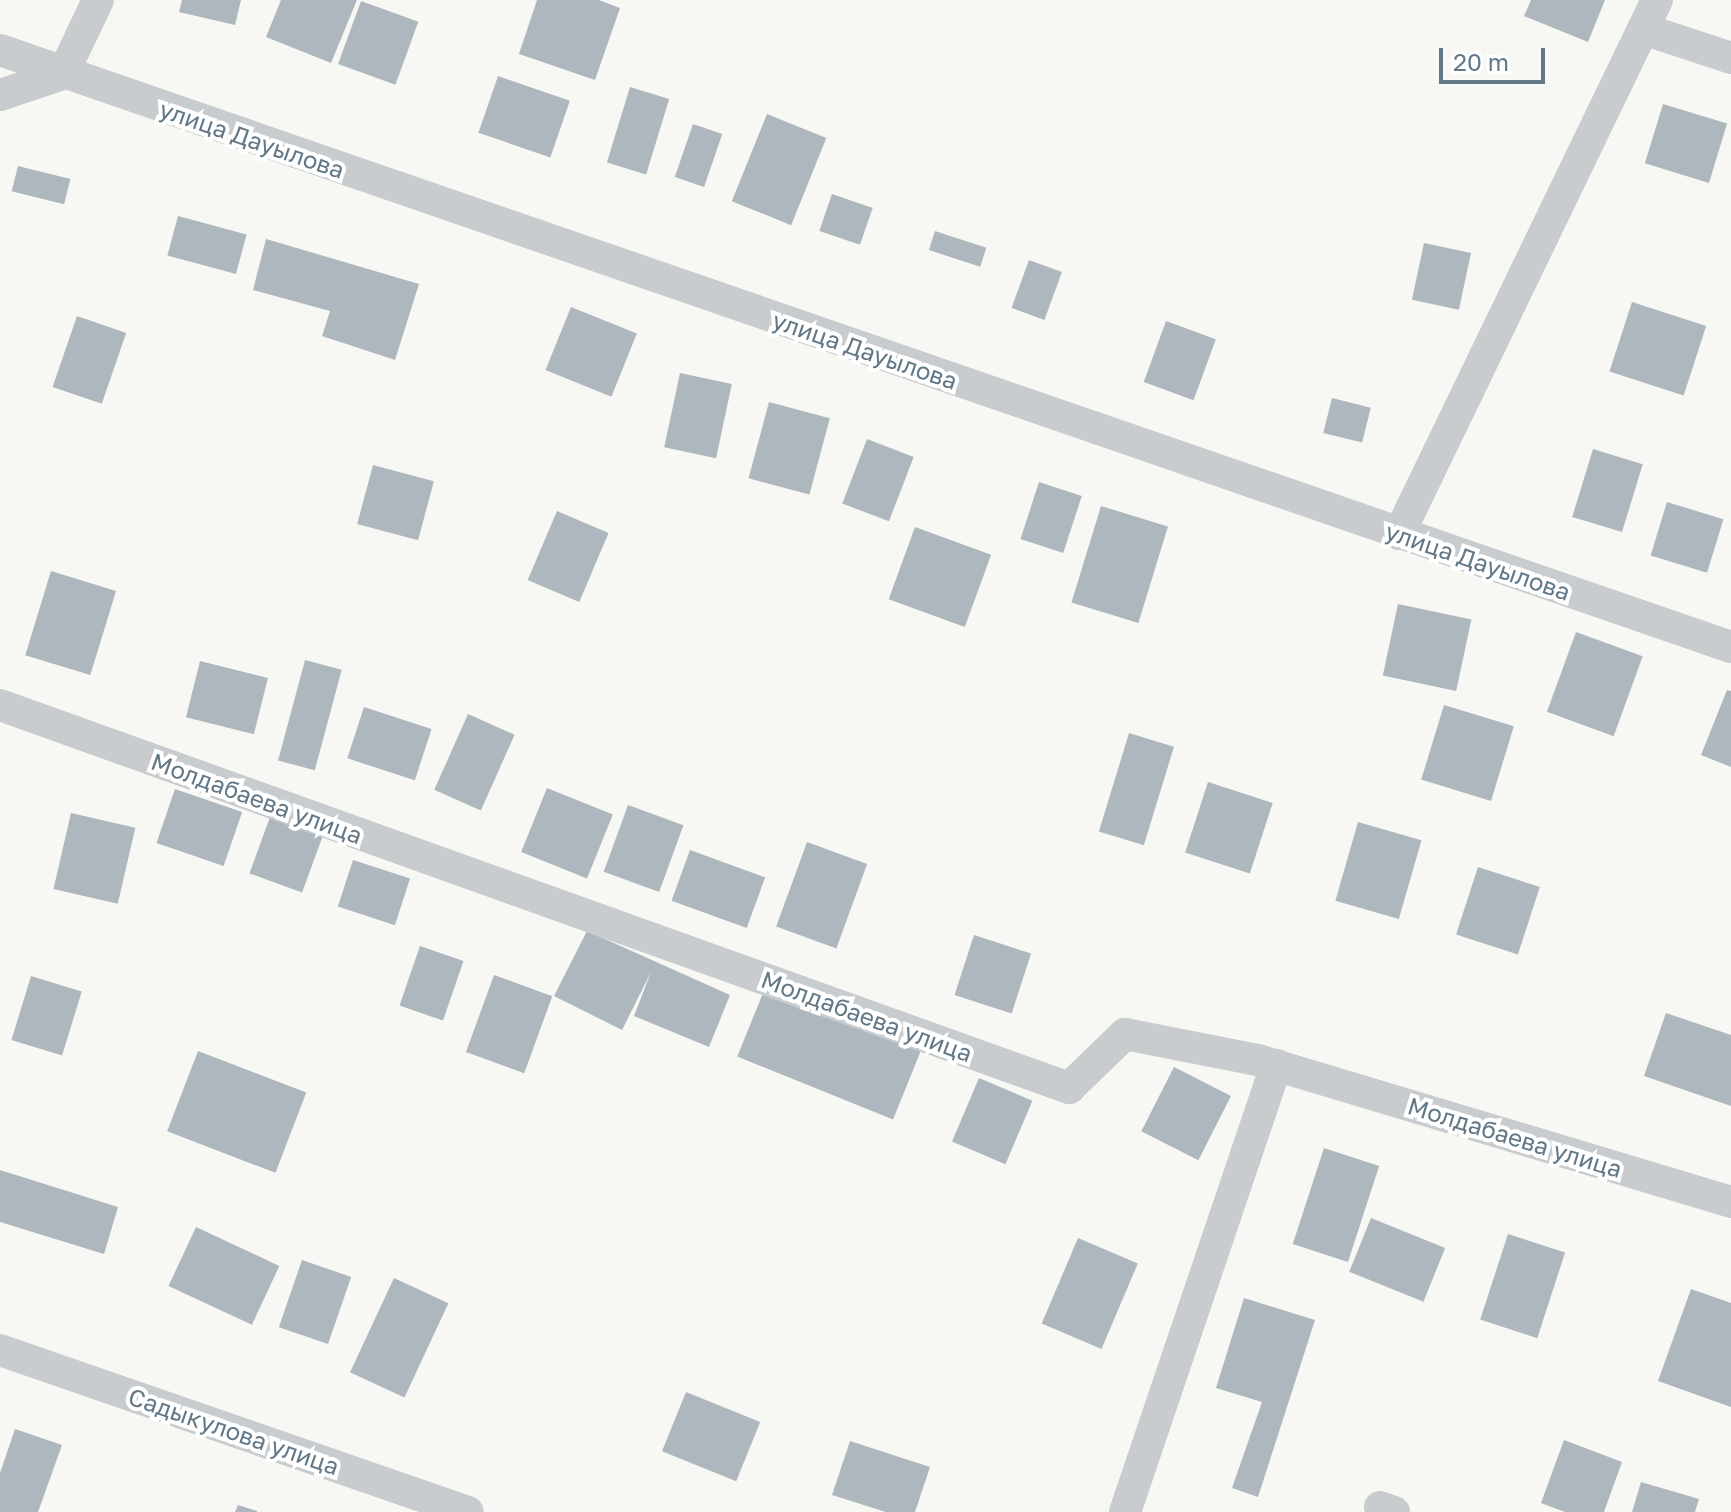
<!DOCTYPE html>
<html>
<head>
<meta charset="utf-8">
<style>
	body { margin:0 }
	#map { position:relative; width:1731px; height:1512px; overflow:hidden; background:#f7f7f3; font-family:"Golos Text",sans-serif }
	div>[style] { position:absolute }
	.building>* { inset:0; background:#aeb7bd; transform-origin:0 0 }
	.street>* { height:32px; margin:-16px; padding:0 16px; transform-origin:16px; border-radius:16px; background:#c8cccf }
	span { translate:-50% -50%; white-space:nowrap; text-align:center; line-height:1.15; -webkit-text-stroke:8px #fff; paint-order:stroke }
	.street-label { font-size:24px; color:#627887 }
	.scale { position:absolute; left:1439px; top:48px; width:106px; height:36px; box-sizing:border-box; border:4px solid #627887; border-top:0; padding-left:10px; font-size:24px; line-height:28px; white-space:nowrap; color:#627887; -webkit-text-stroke:6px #fff; paint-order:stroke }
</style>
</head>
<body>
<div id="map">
	<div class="building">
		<div style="clip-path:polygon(182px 0,241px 0,235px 25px,179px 12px)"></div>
		<div style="clip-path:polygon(281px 0,357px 0,331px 63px,266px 37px)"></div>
		<div style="clip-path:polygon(537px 0,599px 0,620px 8px,595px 80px,519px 54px)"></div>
		<div style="clip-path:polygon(1531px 0,1605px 0,1588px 42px,1524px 16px)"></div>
		<div style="left:361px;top:1px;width:61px;height:67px;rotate:20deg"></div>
		<div style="left:498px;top:76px;width:76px;height:60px;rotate:19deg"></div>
		<div style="left:630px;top:87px;width:41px;height:79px;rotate:17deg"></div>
		<div style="left:1663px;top:104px;width:67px;height:62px;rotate:17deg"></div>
		<div style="left:767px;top:114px;width:64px;height:94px;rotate:22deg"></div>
		<div style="left:693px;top:124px;width:31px;height:56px;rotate:19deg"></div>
		<div style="left:18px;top:166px;width:54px;height:26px;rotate:14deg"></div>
		<div style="left:832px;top:194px;width:43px;height:39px;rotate:19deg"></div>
		<div style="left:178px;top:216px;width:71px;height:41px;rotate:15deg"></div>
		<div style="left:935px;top:231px;width:54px;height:20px;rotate:18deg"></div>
		<div style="clip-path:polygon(266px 239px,419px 284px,395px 360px,322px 336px,330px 311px,253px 290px)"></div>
		<div style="left:1424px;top:243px;width:48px;height:58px;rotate:12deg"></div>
		<div style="left:1029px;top:260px;width:35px;height:51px;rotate:20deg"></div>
		<div style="left:1632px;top:302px;width:78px;height:73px;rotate:18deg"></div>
		<div style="left:571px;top:307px;width:71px;height:68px;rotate:22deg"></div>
		<div style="left:77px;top:316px;width:52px;height:75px;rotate:19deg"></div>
		<div style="left:1166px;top:321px;width:53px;height:65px;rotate:20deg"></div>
		<div style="left:680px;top:373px;width:53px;height:76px;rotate:12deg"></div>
		<div style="left:1332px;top:398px;width:40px;height:36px;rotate:14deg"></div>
		<div style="left:769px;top:402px;width:63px;height:79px;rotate:15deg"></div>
		<div style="left:867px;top:439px;width:50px;height:69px;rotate:21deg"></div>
		<div style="left:1593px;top:449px;width:52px;height:71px;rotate:17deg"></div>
		<div style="left:373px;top:465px;width:63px;height:61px;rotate:15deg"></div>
		<div style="left:1039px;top:482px;width:45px;height:60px;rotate:18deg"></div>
		<div style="left:1667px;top:502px;width:59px;height:56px;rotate:17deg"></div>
		<div style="left:1101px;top:506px;width:70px;height:101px;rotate:17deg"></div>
		<div style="left:557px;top:511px;width:56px;height:75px;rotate:23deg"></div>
		<div style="left:915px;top:527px;width:81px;height:77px;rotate:20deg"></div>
		<div style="left:51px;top:571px;width:68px;height:88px;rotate:17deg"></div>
		<div style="left:1398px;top:604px;width:75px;height:73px;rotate:12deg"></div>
		<div style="left:1576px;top:632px;width:71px;height:85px;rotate:20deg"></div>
		<div style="left:305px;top:660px;width:38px;height:104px;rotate:15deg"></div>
		<div style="left:200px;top:661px;width:70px;height:58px;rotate:14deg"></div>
		<div style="clip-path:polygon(1727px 690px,1731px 691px,1731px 767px,1701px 755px)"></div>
		<div style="left:1444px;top:705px;width:73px;height:78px;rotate:17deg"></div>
		<div style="left:364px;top:707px;width:71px;height:54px;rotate:18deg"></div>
		<div style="left:468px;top:714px;width:51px;height:83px;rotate:24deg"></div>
		<div style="left:1129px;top:733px;width:47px;height:103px;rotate:17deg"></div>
		<div style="left:1208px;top:782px;width:68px;height:74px;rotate:18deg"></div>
		<div style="left:547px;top:788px;width:71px;height:69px;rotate:22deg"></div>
		<div style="left:175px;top:789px;width:71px;height:57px;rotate:19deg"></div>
		<div style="left:628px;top:805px;width:59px;height:71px;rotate:20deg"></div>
		<div style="left:71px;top:813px;width:66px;height:78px;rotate:13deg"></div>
		<div style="left:270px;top:817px;width:56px;height:60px;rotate:20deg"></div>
		<div style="left:1358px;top:822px;width:66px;height:82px;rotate:16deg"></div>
		<div style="left:807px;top:842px;width:64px;height:90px;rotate:20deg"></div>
		<div style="left:690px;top:850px;width:80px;height:54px;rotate:20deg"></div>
		<div style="left:353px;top:860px;width:60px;height:49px;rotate:18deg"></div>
		<div style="left:1478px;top:867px;width:65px;height:71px;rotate:18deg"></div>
		<div style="clip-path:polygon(587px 931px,730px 995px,709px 1047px,634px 1016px,651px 972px,622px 1030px,554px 996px)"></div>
		<div style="left:974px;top:935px;width:60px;height:63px;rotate:18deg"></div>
		<div style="left:420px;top:946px;width:46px;height:63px;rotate:19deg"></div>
		<div style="left:494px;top:975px;width:62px;height:82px;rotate:20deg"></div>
		<div style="left:31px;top:976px;width:53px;height:67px;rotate:17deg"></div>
		<div style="left:765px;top:988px;width:168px;height:74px;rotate:22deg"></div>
		<div style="clip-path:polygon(1666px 1013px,1731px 1035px,1731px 1106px,1644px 1076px)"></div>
		<div style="left:198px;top:1051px;width:116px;height:86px;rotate:21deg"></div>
		<div style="left:1174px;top:1067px;width:64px;height:72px;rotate:27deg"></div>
		<div style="left:979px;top:1078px;width:58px;height:69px;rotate:23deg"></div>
		<div style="left:1324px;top:1148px;width:58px;height:101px;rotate:18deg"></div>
		<div style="clip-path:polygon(0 1170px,118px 1207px,104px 1254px,0 1222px)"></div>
		<div style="left:1371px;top:1218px;width:80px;height:58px;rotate:22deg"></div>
		<div style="left:196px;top:1227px;width:92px;height:65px;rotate:25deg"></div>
		<div style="left:1508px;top:1234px;width:60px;height:90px;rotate:18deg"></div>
		<div style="left:1078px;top:1238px;width:65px;height:93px;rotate:23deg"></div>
		<div style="left:302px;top:1260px;width:52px;height:71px;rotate:19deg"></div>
		<div style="left:394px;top:1278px;width:60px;height:104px;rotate:25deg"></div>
		<div style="clip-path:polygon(1691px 1289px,1731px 1303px,1731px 1407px,1658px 1381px)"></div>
		<div style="clip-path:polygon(1244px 1298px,1315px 1320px,1258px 1497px,1232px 1488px,1262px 1402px,1216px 1388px)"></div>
		<div style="left:686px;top:1392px;width:80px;height:64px;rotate:22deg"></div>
		<div style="clip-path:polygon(15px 1429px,62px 1445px,38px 1512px,0 1512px,0 1473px)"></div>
		<div style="clip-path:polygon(1564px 1440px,1622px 1462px,1604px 1512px,1565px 1512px,1541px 1503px)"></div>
		<div style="clip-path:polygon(850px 1441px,930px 1467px,915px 1512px,886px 1512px,832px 1495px)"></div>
		<div style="clip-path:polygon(1641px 1482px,1699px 1499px,1695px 1512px,1632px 1512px)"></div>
		<div style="clip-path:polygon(238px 1505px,257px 1511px,257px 1512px,235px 1512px)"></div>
	</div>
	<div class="street">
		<div style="left:1643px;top:29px;width:93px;rotate:18.2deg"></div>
		<div style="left:0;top:50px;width:1831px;rotate:19.03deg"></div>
		<div style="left:0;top:95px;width:66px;rotate:-18.4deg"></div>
		<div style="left:63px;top:74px;width:82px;rotate:-64.7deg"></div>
		<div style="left:1399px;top:534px;width:593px;rotate:-64.21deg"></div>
		<div style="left:0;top:705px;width:1136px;rotate:19.71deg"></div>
		<div style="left:1069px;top:1088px;width:78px;rotate:-44deg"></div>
		<div style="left:1125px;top:1034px;width:136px;rotate:11.1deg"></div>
		<div style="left:1258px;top:1060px;width:494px;rotate:16.7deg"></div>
		<div style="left:0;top:1350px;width:495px;rotate:19.1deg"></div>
		<div style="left:1380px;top:1507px;width:15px;rotate:20deg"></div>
		<div style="left:1125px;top:1512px;width:472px;rotate:-71.3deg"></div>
	</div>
	<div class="street-label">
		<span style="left:252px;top:139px;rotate:19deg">улица Дауылова</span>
		<span style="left:865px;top:350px;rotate:19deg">улица Дауылова</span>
		<span style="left:1478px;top:561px;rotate:19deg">улица Дауылова</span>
		<span style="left:257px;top:798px;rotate:20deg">Молдабаева улица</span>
		<span style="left:867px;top:1016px;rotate:20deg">Молдабаева улица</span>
		<span style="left:1515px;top:1137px;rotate:17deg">Молдабаева улица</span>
		<span style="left:234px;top:1431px;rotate:19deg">Садыкулова улица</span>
	</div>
	<div class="scale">20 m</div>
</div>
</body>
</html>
